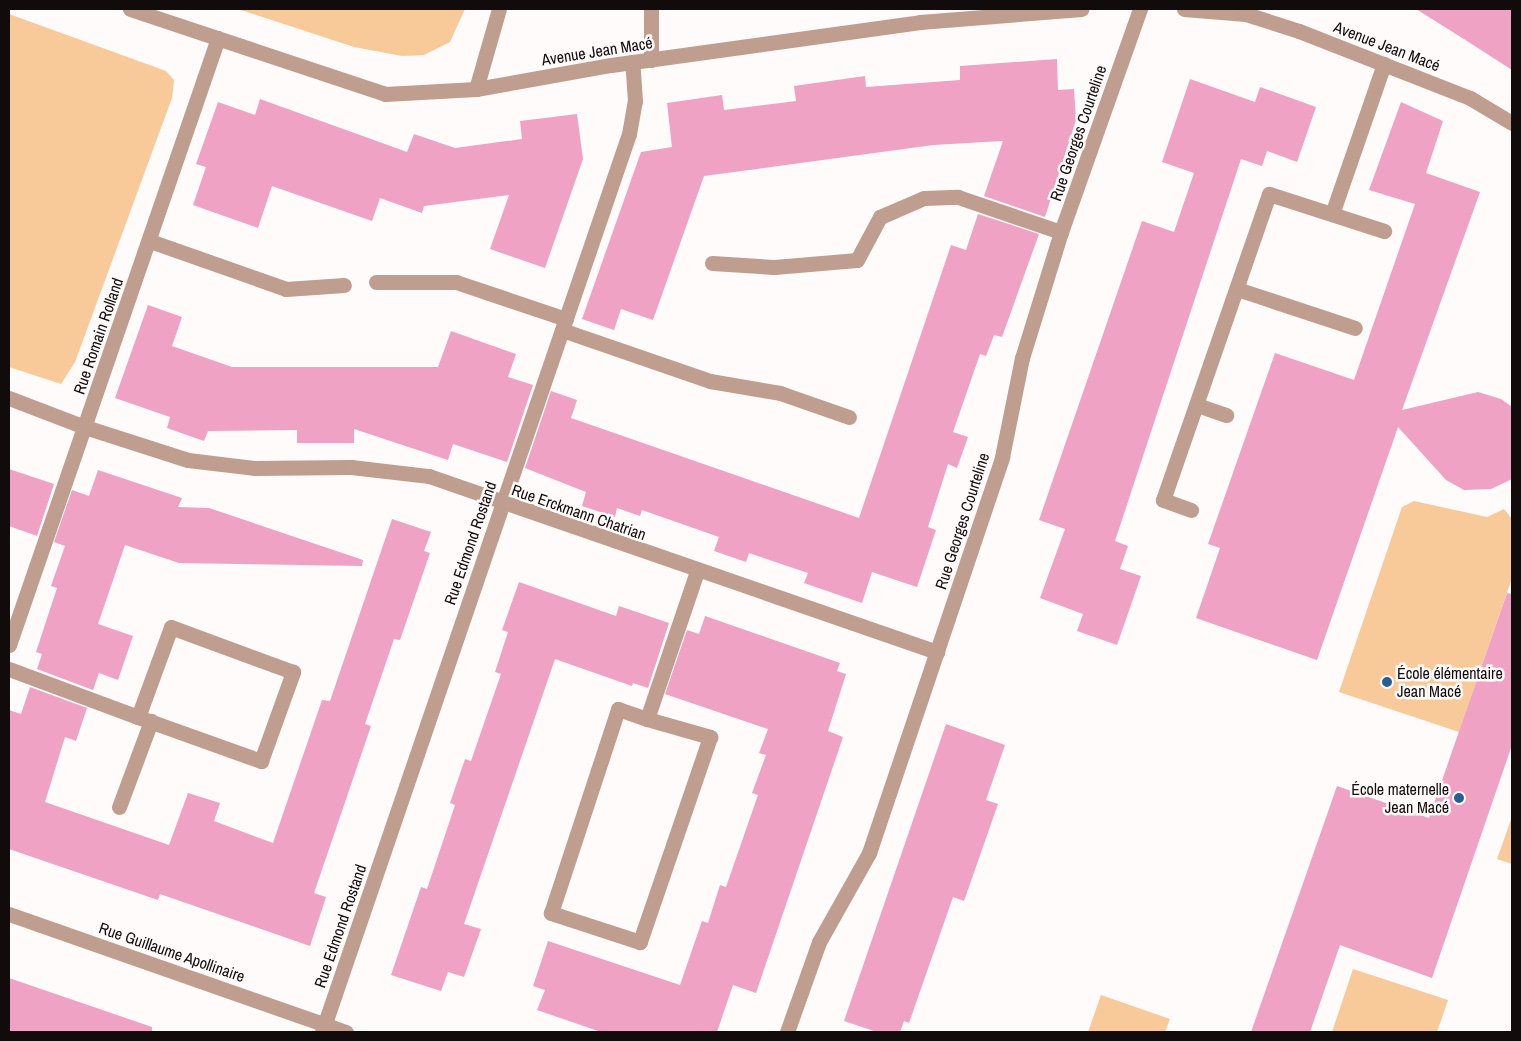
<!DOCTYPE html>
<html>
<head>
<meta charset="utf-8">
<style>
	body { margin:0 }
	#map { position:relative; width:1521px; height:1041px; overflow:hidden; background:#fffbfb; font-family:"Archivo Narrow",sans-serif }
	div>[style] { position:absolute }
	.green>* { inset:0; background:#f8c999 }
	.building>* { inset:0; background:#f0a2c4 }
	.minor>* { height:15px; margin:-7.5px; padding:0 7.5px; transform-origin:7.5px; border-radius:7.5px; background:#bf9d8f }
	.dots>* { width:14px; height:14px; translate:-50% -50%; box-sizing:border-box; border:2px solid #fffbfb; border-radius:50% }
	span { translate:-50% -50%; white-space:nowrap; text-align:center; line-height:1.15; -webkit-text-stroke:5px #fffbfb; paint-order:stroke }
	.street-label { font-size:16px; color:#120b0c }
	.poi-label { font-size:16px; color:#120b0c }
	.left { translate:0 -50%; text-align:left }
	.right { translate:-100% -50%; text-align:right }
	.frame { position:absolute; inset:0; border:10px solid #120b0c; pointer-events:none }
</style>
</head>
<body>
<div id="map">
	<div class="green">
		<div style="clip-path:polygon(238px 9px,465px 9px,450px 42px,424px 55px,402px 56px,354px 47px)"></div>
		<div style="clip-path:polygon(9px 14px,166px 71px,174px 80px,172px 98px,75px 362px,61px 384px,9px 367px)"></div>
		<div style="clip-path:polygon(1414px 501px,1487px 517px,1504px 509px,1512px 519px,1512px 578px,1459px 732px,1339px 692px,1402px 507px)"></div>
		<div style="clip-path:polygon(1512px 817px,1512px 864px,1497px 859px)"></div>
		<div style="clip-path:polygon(1353px 969px,1448px 1000px,1437px 1032px,1332px 1032px)"></div>
		<div style="clip-path:polygon(1101px 995px,1170px 1019px,1165px 1032px,1088px 1032px)"></div>
	</div>
	<div class="building">
		<div style="clip-path:polygon(1416px 9px,1512px 9px,1512px 70px,1467px 41px)"></div>
		<div style="clip-path:polygon(1057px 59px,1058px 90px,1074px 89px,1076px 120px,1045px 217px,984px 196px,1003px 141px,933px 145px,704px 176px,653px 320px,621px 309px,614px 330px,582px 319px,641px 152px,672px 147px,667px 103px,722px 95px,724px 110px,796px 101px,794px 86px,865px 76px,866px 87px,960px 80px,960px 66px)"></div>
		<div style="clip-path:polygon(1190px 79px,1255px 102px,1260px 87px,1316px 107px,1297px 162px,1267px 151px,1262px 166px,1241px 159px,1115px 541px,1128px 546px,1120px 569px,1141px 576px,1117px 645px,1077px 631px,1083px 614px,1040px 598px,1065px 529px,1039px 520px,1142px 221px,1174px 232px,1194px 173px,1162px 162px)"></div>
		<div style="clip-path:polygon(260px 99px,407px 152px,414px 134px,455px 148px,522px 139px,520px 121px,577px 114px,583px 159px,545px 268px,490px 249px,509px 195px,424px 206px,422px 213px,380px 198px,372px 221px,272px 186px,258px 228px,193px 205px,206px 167px,196px 164px,218px 102px,255px 115px)"></div>
		<div style="clip-path:polygon(1401px 102px,1443px 121px,1426px 173px,1480px 192px,1402px 410px,1478px 392px,1501px 399px,1512px 407px,1512px 479px,1491px 489px,1464px 490px,1446px 480px,1398px 427px,1317px 660px,1196px 618px,1220px 548px,1208px 544px,1275px 353px,1354px 380px,1415px 204px,1369px 190px)"></div>
		<div style="clip-path:polygon(978px 214px,1039px 234px,1002px 337px,994px 335px,986px 356px,980px 354px,953px 432px,968px 437px,957px 468px,948px 464px,928px 527px,936px 530px,917px 587px,872px 572px,862px 603px,804px 583px,808px 573px,749px 553px,746px 562px,714px 551px,719px 537px,642px 510px,640px 516px,617px 508px,615px 517px,582px 506px,586px 492px,525px 468px,551px 391px,577px 400px,571px 418px,859px 518px,951px 245px,966px 250px)"></div>
		<div style="clip-path:polygon(148px 305px,182px 317px,172px 346px,232px 367px,438px 367px,451px 331px,516px 354px,508px 377px,533px 385px,507px 462px,453px 444px,448px 460px,354px 429px,354px 443px,297px 443px,297px 430px,208px 431px,204px 441px,167px 428px,170px 417px,115px 398px)"></div>
		<div style="clip-path:polygon(9px 469px,54px 484px,37px 536px,9px 526px)"></div>
		<div style="clip-path:polygon(98px 470px,182px 498px,178px 507px,209px 508px,363px 560px,362px 566px,179px 563px,125px 545px,98px 624px,133px 636px,118px 680px,99px 673px,93px 690px,37px 669px,42px 654px,36px 652px,57px 588px,51px 586px,65px 546px,54px 542px,72px 490px,89px 496px)"></div>
		<div style="clip-path:polygon(392px 519px,431px 532px,424px 551px,430px 553px,400px 640px,394px 639px,365px 724px,371px 726px,314px 893px,326px 897px,310px 946px,160px 894px,158px 900px,9px 849px,9px 710px,21px 714px,30px 687px,87px 708px,76px 741px,65px 737px,45px 802px,169px 845px,188px 793px,220px 803px,214px 821px,273px 843px,322px 700px,330px 701px)"></div>
		<div style="clip-path:polygon(519px 582px,616px 616px,619px 606px,669px 623px,648px 688px,633px 683px,632px 686px,555px 659px,464px 924px,481px 929px,464px 977px,448px 972px,441px 991px,391px 975px,421px 887px,427px 889px,455px 805px,450px 803px,465px 759px,471px 761px,501px 674px,495px 672px,508px 632px,502px 630px)"></div>
		<div style="clip-path:polygon(1507px 593px,1512px 594px,1512px 745px,1432px 978px,1340px 945px,1310px 1032px,1251px 1032px,1337px 786px,1429px 818px)"></div>
		<div style="clip-path:polygon(705px 616px,840px 663px,837px 671px,846px 674px,828px 731px,843px 737px,756px 993px,733px 985px,717px 1032px,601px 1032px,537px 1010px,545px 990px,533px 986px,548px 941px,680px 985px,702px 921px,708px 923px,720px 885px,726px 887px,758px 795px,752px 793px,766px 755px,759px 753px,768px 729px,665px 694px,687px 630px,699px 634px)"></div>
		<div style="clip-path:polygon(946px 724px,1005px 745px,986px 800px,998px 804px,964px 901px,953px 897px,909px 1023px,904px 1021px,900px 1032px,877px 1032px,844px 1021px)"></div>
		<div style="clip-path:polygon(9px 978px,152px 1027px,152px 1032px,9px 1032px)"></div>
	</div>
	<div class="minor">
		<div style="left:130px;top:9px;width:269px;rotate:18.4deg"></div>
		<div style="left:385px;top:94px;width:91px;rotate:-3.1deg"></div>
		<div style="left:476px;top:89px;width:137px;rotate:-10.1deg"></div>
		<div style="left:611px;top:65px;width:312px;rotate:-7.9deg"></div>
		<div style="left:920px;top:22px;width:162px;rotate:-4.6deg"></div>
		<div style="left:1184px;top:9px;width:62px;rotate:4.6deg"></div>
		<div style="left:1246px;top:14px;width:56px;rotate:17.8deg"></div>
		<div style="left:1299px;top:31px;width:184px;rotate:21.4deg"></div>
		<div style="left:1470px;top:98px;width:49px;rotate:30.8deg"></div>
		<div style="left:651px;top:60px;width:51px;rotate:-90deg"></div>
		<div style="left:476px;top:89px;width:83px;rotate:-74deg"></div>
		<div style="left:1332px;top:214px;width:159px;rotate:-70.9deg"></div>
		<div style="left:150px;top:241px;width:144px;rotate:19.4deg"></div>
		<div style="left:286px;top:289px;width:58px;rotate:-3.9deg"></div>
		<div style="left:712px;top:263px;width:62px;rotate:3.7deg"></div>
		<div style="left:774px;top:267px;width:83px;rotate:-4.8deg"></div>
		<div style="left:857px;top:260px;width:49px;rotate:-61.9deg"></div>
		<div style="left:880px;top:217px;width:48px;rotate:-23.4deg"></div>
		<div style="left:924px;top:198px;width:34px;rotate:-2deg"></div>
		<div style="left:958px;top:197px;width:109px;rotate:18.8deg"></div>
		<div style="left:376px;top:282px;width:80px"></div>
		<div style="left:456px;top:282px;width:116px;rotate:18.6deg"></div>
		<div style="left:1237px;top:289px;width:124px;rotate:18.3deg"></div>
		<div style="left:562px;top:330px;width:157px;rotate:19deg"></div>
		<div style="left:710px;top:381px;width:71px;rotate:9.7deg"></div>
		<div style="left:780px;top:393px;width:73px;rotate:19.2deg"></div>
		<div style="left:9px;top:398px;width:81px;rotate:20.9deg"></div>
		<div style="left:85px;top:427px;width:108px;rotate:17.8deg"></div>
		<div style="left:188px;top:460px;width:66px;rotate:6.9deg"></div>
		<div style="left:254px;top:468px;width:97px;rotate:-0.6deg"></div>
		<div style="left:351px;top:467px;width:79px;rotate:6.6deg"></div>
		<div style="left:429px;top:476px;width:538px;rotate:19.11deg"></div>
		<div style="left:1197px;top:405px;width:31px;rotate:19deg"></div>
		<div style="left:1191px;top:510px;width:30px;rotate:-160deg"></div>
		<div style="left:1163px;top:500px;width:324px;rotate:-70.9deg"></div>
		<div style="left:1269px;top:194px;width:121px;rotate:17.8deg"></div>
		<div style="left:9px;top:645px;width:642px;rotate:-71deg"></div>
		<div style="left:9px;top:669px;width:138px;rotate:20.4deg"></div>
		<div style="left:138px;top:717px;width:131px;rotate:19.7deg"></div>
		<div style="left:261px;top:761px;width:95px;rotate:-70.2deg"></div>
		<div style="left:293px;top:672px;width:130px;rotate:-159.8deg"></div>
		<div style="left:171px;top:627px;width:96px;rotate:110.1deg"></div>
		<div style="left:647px;top:719px;width:66px;rotate:15.9deg"></div>
		<div style="left:710px;top:737px;width:217px;rotate:108.9deg"></div>
		<div style="left:640px;top:942px;width:94px;rotate:-162deg"></div>
		<div style="left:551px;top:913px;width:215px;rotate:-71.8deg"></div>
		<div style="left:618px;top:709px;width:31px;rotate:19deg"></div>
		<div style="left:647px;top:719px;width:156px;rotate:-71.3deg"></div>
		<div style="left:119px;top:807px;width:92px;rotate:-69.6deg"></div>
		<div style="left:9px;top:914px;width:357px;rotate:19.3deg"></div>
		<div style="left:322px;top:1032px;width:949px;rotate:-71.13deg"></div>
		<div style="left:629px;top:134px;width:34px;rotate:-80deg"></div>
		<div style="left:635px;top:101px;width:39px;rotate:-94deg"></div>
		<div style="left:787px;top:1032px;width:96px;rotate:-70.4deg"></div>
		<div style="left:819px;top:942px;width:102px;rotate:-60.7deg"></div>
		<div style="left:869px;top:853px;width:418px;rotate:-71.4deg"></div>
		<div style="left:1002px;top:457px;width:101px;rotate:-78.6deg"></div>
		<div style="left:1022px;top:358px;width:132px;rotate:-72.8deg"></div>
		<div style="left:1061px;top:232px;width:237px;rotate:-70.5deg"></div>
	</div>
	<div class="dots">
		<div style="left:1387px;top:682px;background:#285e97"></div>
		<div style="left:1459px;top:798px;background:#285e97"></div>
	</div>
	<div class="street-label">
		<span style="left:1387px;top:46px;rotate:21deg">Avenue Jean Macé</span>
		<span style="left:597px;top:51px;rotate:-9deg">Avenue Jean Macé</span>
		<span style="left:1078px;top:133px;rotate:-71deg">Rue Georges Courteline</span>
		<span style="left:98px;top:336px;rotate:-71deg">Rue Romain Rolland</span>
		<span style="left:579px;top:512px;rotate:19deg">Rue Erckmann Chatrian</span>
		<span style="left:962px;top:521px;rotate:-72deg">Rue Georges Courteline</span>
		<span style="left:470px;top:543px;rotate:-71deg">Rue Edmond Rostand</span>
		<span style="left:340px;top:926px;rotate:-71deg">Rue Edmond Rostand</span>
		<span style="left:172px;top:952px;rotate:19deg">Rue Guillaume Apollinaire</span>
	</div>
	<div class="poi-label">
		<span class="left" style="left:1397px;top:682px">École élémentaire<br>Jean Macé</span>
		<span class="right" style="left:1449px;top:798px">École maternelle<br>Jean Macé</span>
	</div>
	<div class="frame"></div>
</div>
</body>
</html>
